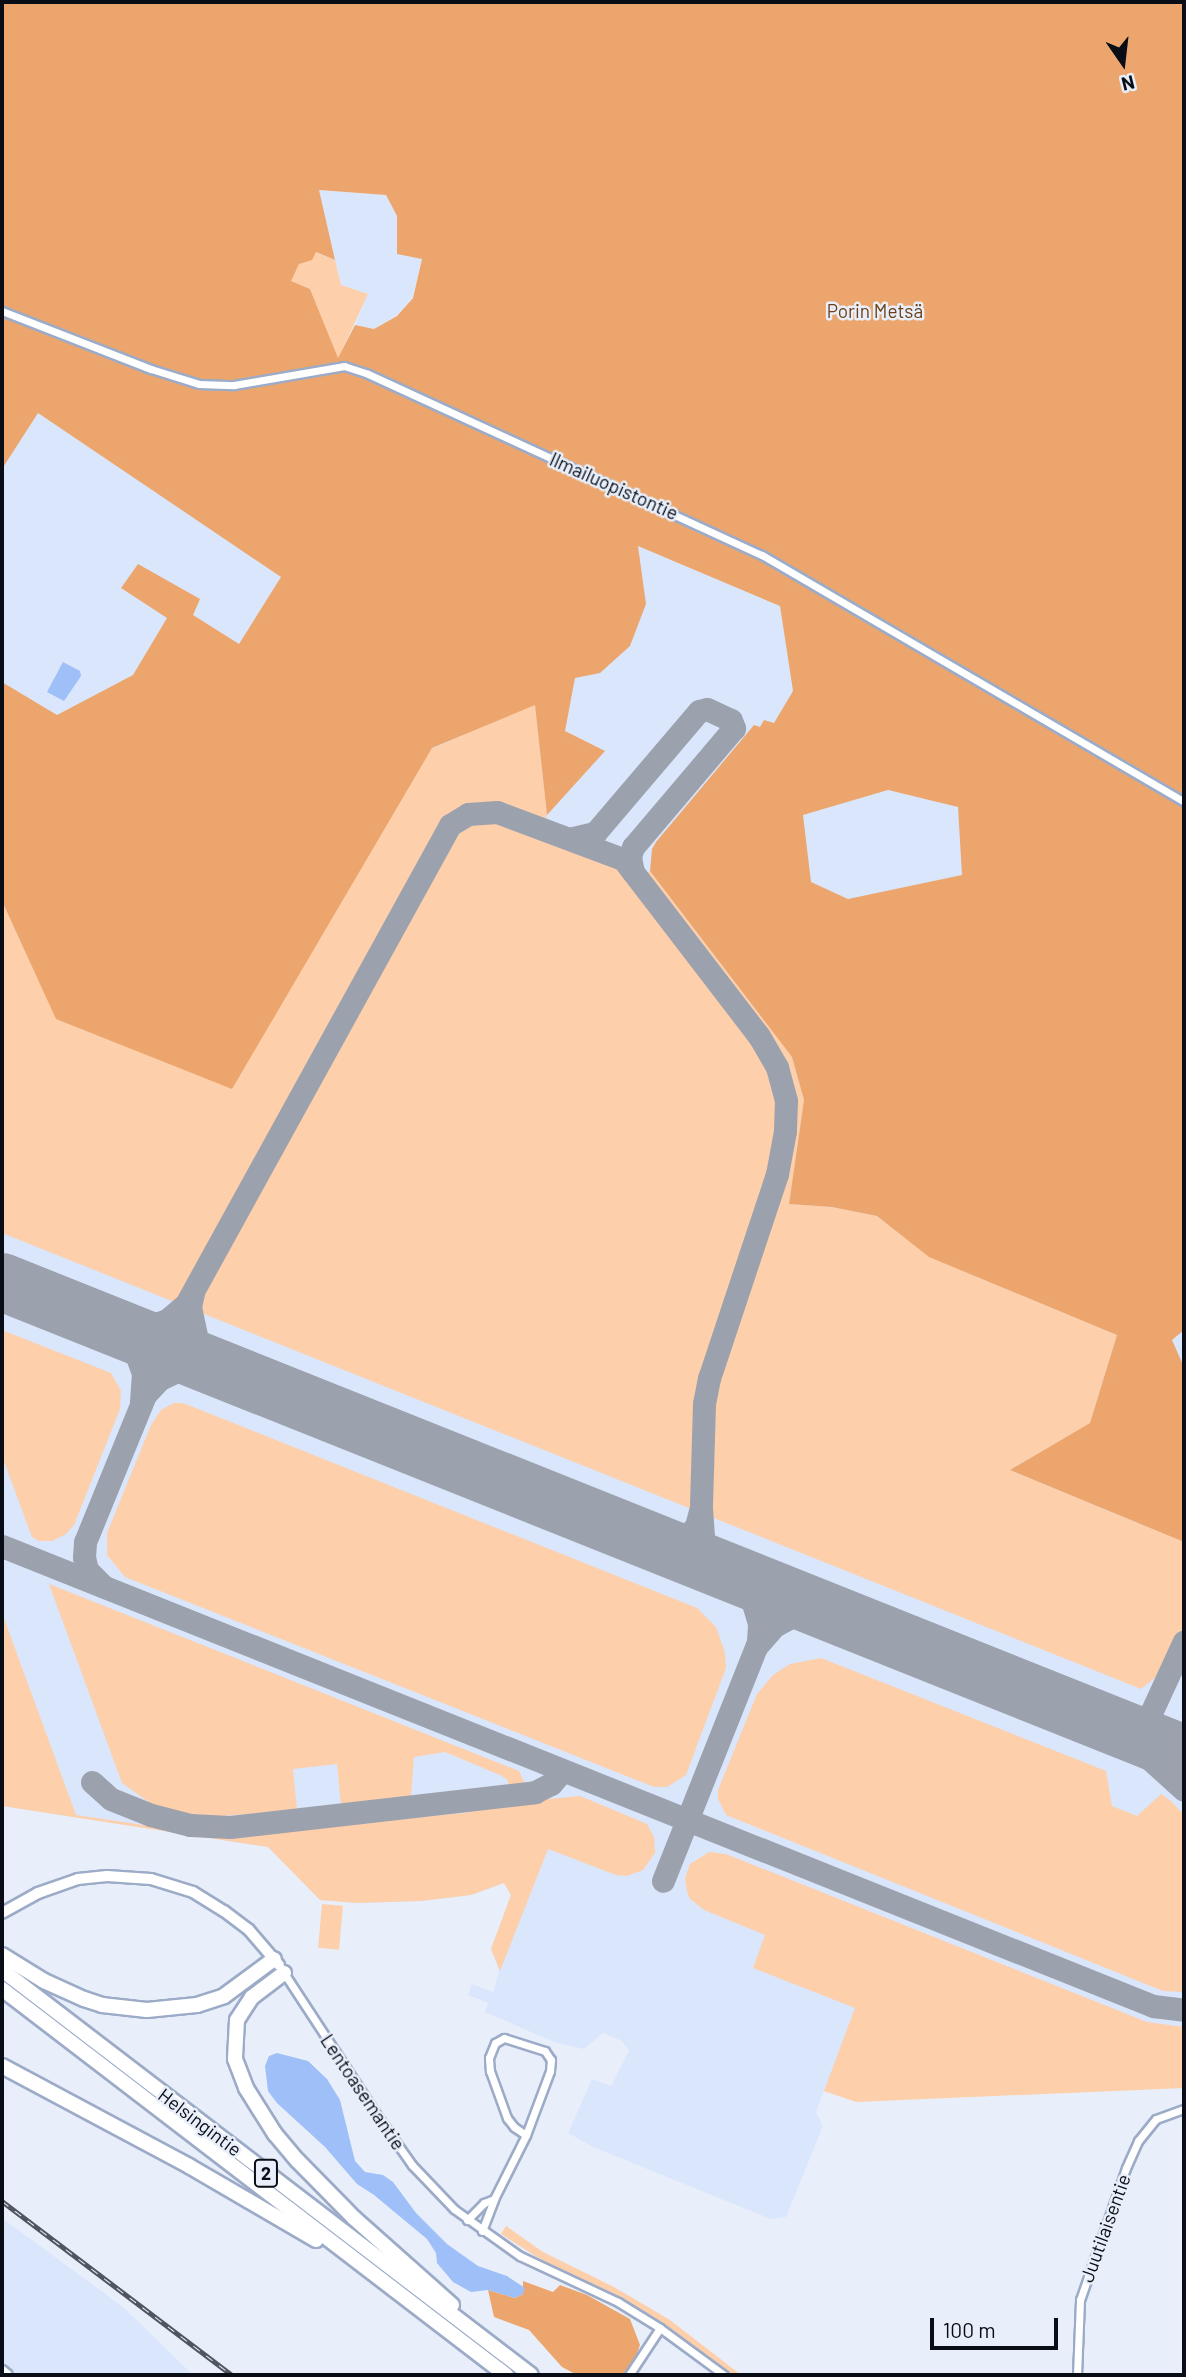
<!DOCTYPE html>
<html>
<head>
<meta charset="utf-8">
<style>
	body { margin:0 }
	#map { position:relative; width:1186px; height:2377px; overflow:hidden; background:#e8effa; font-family:Barlow,sans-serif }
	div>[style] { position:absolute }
	.built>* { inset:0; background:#dae6fc }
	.green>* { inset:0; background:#fdcfab; transform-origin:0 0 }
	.forest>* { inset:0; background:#eca66d }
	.water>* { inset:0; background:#9ebff7 }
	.taxiway>* { height:23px; margin:-11.5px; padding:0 11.5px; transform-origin:11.5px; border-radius:11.5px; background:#9ca2ad }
	.runway>* { height:58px; margin:-29px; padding:0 29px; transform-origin:29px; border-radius:29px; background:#9ca2ad }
	.roads { filter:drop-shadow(2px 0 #9cabc7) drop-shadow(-2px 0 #9cabc7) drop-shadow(0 2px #9cabc7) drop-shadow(0 -2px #9cabc7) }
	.street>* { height:7px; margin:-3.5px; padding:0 3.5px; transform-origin:3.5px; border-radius:3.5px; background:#fff }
	.secondary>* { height:10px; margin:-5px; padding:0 5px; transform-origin:5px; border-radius:5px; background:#fff }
	.highway>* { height:14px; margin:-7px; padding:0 7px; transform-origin:7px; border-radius:7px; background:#fff }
	.rail>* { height:5px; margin-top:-2.5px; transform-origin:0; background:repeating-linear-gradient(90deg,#e8effa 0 8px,#505660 0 16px); box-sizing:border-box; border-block:2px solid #505660 }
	span { translate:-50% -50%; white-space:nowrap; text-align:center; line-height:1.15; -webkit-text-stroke:5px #e8effa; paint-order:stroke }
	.shield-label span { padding:2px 5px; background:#e8effa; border:2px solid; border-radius:5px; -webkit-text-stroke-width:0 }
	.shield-label { font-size:18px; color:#080d16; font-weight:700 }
	.park-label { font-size:19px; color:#6d3f16 }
	.street-label { font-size:19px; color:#080d16 }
	.frame { position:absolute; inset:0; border:4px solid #080d16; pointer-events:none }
	.north { position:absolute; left:1088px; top:28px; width:70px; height:70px; -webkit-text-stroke:5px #e8effa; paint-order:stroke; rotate:166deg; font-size:19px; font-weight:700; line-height:28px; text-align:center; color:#080d16 }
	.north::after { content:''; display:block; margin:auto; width:24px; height:32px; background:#080d16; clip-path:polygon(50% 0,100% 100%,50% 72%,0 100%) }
	.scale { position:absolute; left:930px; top:2318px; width:128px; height:32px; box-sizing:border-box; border:4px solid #080d16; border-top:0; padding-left:9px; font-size:21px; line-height:24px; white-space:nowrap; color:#080d16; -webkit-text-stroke:5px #e8effa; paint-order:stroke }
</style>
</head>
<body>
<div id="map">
	<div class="built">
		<div style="clip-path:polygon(318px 190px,386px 195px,397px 216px,397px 254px,422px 258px,413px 297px,397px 315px,374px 329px,355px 325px,368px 294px,341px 285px)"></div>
		<div style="clip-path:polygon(2px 332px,340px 403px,903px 654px,803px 815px,888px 790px,1017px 820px,1184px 838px,1184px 2088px,824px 2091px,816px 2112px,823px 2126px,786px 2217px,771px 2219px,593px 2147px,568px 2133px,592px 2079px,611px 2086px,629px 2051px,622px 2041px,603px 2033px,584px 2049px,554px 2042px,485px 2012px,488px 2003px,468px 1995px,472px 1984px,493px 1992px,495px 1987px,499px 1970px,491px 1949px,511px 1895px,504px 1883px,471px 1895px,421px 1901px,357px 1903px,320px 1900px,268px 1847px,2px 1806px)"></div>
		<div style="clip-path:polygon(2px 2218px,123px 2307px,193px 2375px,2px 2375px)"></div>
	</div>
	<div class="green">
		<div style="clip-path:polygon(315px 252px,335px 260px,341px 285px,368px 294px,338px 359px,310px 289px,290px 281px,299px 264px)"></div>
		<div style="clip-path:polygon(535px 704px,547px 815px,537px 834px,606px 859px,633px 880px,650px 871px,792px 1057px,804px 1100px,789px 1204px,832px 1207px,877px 1216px,930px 1257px,1117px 1335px,1090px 1423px,1010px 1470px,1184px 1542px,1184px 1673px,1168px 1667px,1141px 1689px,2px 1233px,2px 901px,57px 1019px,429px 750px)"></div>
		<div style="clip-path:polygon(2px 1330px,111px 1373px,121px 1391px,120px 1409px,74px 1525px,66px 1534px,52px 1541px,39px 1541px,32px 1537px,2px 1456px)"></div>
		<div style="clip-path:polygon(174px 1403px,183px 1403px,697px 1608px,716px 1627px,725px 1653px,726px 1668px,686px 1775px,667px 1787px,654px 1787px,125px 1577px,107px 1555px,107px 1533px,151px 1425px,161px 1410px)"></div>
		<div style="clip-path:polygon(49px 1584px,519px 1771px,524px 1782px,520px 1788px,508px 1789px,508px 1780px,500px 1775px,445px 1752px,414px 1757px,411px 1796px,341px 1805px,337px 1764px,293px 1769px,297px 1810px,208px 1817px,169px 1812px,153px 1805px,122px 1783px)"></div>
		<div style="clip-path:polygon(2px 1613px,76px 1815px,210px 1835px,232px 1835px,464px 1813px,517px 1802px,580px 1796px,647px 1824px,654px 1837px,655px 1853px,643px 1870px,627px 1876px,616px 1875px,548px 1849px,500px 1971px,491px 1949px,511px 1895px,504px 1883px,471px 1895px,421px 1901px,357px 1903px,320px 1900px,268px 1847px,2px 1806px)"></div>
		<div style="clip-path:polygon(821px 1658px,1106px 1771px,1112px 1806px,1137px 1816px,1161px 1794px,1171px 1801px,1184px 1815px,1184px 1992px,1163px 1991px,726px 1815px,718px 1799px,718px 1790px,757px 1694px,773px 1675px,790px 1664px)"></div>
		<div style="clip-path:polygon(709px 1852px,726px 1854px,1147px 2022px,1184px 2027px,1184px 2088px,856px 2102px,824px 2091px,855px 2008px,753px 1968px,765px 1935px,704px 1910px,690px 1899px,687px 1892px,685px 1878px,690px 1864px)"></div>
		<div style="left:322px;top:1904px;width:21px;height:44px;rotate:5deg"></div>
		<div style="clip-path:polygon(506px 2226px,543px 2252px,614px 2287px,670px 2320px,741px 2375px,730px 2375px,664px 2324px,537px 2257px,501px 2234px)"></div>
	</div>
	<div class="forest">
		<div style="clip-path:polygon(evenodd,2px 2px,1184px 2px,1184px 1330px,1172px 1340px,1184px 1367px,1184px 1542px,1010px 1470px,1090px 1423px,1117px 1335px,929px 1257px,877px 1216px,832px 1207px,789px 1204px,804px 1100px,792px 1057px,650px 871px,652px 849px,656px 842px,754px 725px,760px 727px,764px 720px,774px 723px,793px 691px,780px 606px,638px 546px,646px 604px,630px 646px,600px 673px,575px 678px,565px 731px,605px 751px,547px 815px,535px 705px,432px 748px,232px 1089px,56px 1019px,2px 901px,2px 682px,57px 715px,133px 675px,167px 618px,121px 588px,138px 564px,200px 599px,193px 615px,239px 644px,281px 577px,38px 413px,2px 469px,2px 2px,319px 190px,386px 195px,397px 216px,397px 254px,422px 259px,413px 298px,397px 316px,374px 329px,355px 325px,338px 358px,310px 289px,291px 281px,299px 264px,312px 260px,316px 252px,335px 260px,319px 190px,2px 2px,888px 790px,958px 807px,962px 875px,848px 899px,811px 882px,803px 815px,888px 790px)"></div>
		<div style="clip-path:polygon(523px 2281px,553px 2292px,560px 2285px,587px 2295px,630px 2319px,640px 2345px,635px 2359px,623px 2375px,577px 2375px,562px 2367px,529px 2330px,494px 2317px,488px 2290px,515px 2298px,523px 2294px)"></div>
	</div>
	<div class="water">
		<div style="clip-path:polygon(63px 662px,80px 671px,81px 676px,64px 701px,47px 692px)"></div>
		<div style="clip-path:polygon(277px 2053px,308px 2061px,327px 2079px,340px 2100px,355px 2161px,365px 2172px,383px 2175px,393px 2182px,416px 2213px,447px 2244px,478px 2266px,507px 2276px,525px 2288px,523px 2294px,515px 2298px,488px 2290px,471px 2292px,453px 2282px,437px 2263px,436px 2253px,427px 2239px,374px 2195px,357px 2184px,325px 2147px,277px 2103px,268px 2091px,265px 2066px,269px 2056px)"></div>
	</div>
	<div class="taxiway">
		<div style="left:573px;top:838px;width:23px;rotate:-13deg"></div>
		<div style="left:595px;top:833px;width:160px;rotate:-49.6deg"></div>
		<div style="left:699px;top:711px;width:8px;rotate:-14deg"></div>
		<div style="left:707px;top:709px;width:26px;rotate:25deg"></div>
		<div style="left:731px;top:720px;width:9px;rotate:69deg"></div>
		<div style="left:734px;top:728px;width:156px;rotate:130.3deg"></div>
		<div style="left:633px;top:847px;width:10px;rotate:107deg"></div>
		<div style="left:630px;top:857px;width:15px;rotate:79deg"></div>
		<div style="left:193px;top:1293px;width:14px;rotate:102deg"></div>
		<div style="left:190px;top:1307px;width:34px;rotate:78deg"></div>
		<div style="left:197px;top:1340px;width:23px;rotate:56deg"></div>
		<div style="left:210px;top:1359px;width:20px;rotate:37deg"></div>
		<div style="left:108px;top:1325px;width:38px;rotate:3deg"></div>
		<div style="left:146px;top:1327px;width:22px;rotate:-18deg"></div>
		<div style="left:167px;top:1320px;width:25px;rotate:-40deg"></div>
		<div style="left:186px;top:1304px;width:547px;rotate:-61.14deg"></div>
		<div style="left:450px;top:825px;width:21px;rotate:-31deg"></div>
		<div style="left:468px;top:814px;width:29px;rotate:-4deg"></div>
		<div style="left:497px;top:812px;width:134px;rotate:20.5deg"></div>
		<div style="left:623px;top:859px;width:223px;rotate:52.5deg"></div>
		<div style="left:759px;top:1036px;width:36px;rotate:60deg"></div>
		<div style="left:777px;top:1067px;width:35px;rotate:75deg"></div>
		<div style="left:786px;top:1101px;width:30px;rotate:92deg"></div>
		<div style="left:785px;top:1131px;width:44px;rotate:100.5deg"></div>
		<div style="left:777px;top:1174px;width:215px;rotate:108.4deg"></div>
		<div style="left:709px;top:1378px;width:26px;rotate:101deg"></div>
		<div style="left:704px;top:1404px;width:104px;rotate:91.7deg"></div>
		<div style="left:701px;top:1508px;width:39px;rotate:86deg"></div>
		<div style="left:704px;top:1547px;width:15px;rotate:67deg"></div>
		<div style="left:710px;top:1561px;width:37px;rotate:36deg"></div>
		<div style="left:740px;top:1583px;width:18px;rotate:52deg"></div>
		<div style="left:751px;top:1597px;width:28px;rotate:73deg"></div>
		<div style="left:759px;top:1624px;width:18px;rotate:93deg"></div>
		<div style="left:758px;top:1642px;width:257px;rotate:111.7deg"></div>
		<div style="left:108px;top:1325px;width:24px;rotate:38deg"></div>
		<div style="left:127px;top:1340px;width:17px;rotate:57deg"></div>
		<div style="left:136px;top:1354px;width:20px;rotate:70deg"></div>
		<div style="left:143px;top:1373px;width:29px;rotate:94deg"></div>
		<div style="left:650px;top:1541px;width:17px;rotate:7deg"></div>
		<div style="left:667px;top:1543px;width:19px;rotate:-16deg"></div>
		<div style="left:685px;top:1538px;width:16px;rotate:-47deg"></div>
		<div style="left:696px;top:1526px;width:16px;rotate:-75deg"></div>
		<div style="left:2px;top:1546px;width:1240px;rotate:21.78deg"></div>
		<div style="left:1153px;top:2006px;width:31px;rotate:7deg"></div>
		<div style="left:103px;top:1586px;width:23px;rotate:-135deg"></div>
		<div style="left:87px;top:1570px;width:13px;rotate:-103deg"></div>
		<div style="left:84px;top:1557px;width:15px;rotate:-86deg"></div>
		<div style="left:85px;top:1542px;width:159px;rotate:-67.8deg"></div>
		<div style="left:145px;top:1395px;width:22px;rotate:-47deg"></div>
		<div style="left:160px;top:1379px;width:21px;rotate:-25deg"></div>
		<div style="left:179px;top:1370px;width:26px;rotate:-7deg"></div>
		<div style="left:205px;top:1367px;width:25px;rotate:14deg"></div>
		<div style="left:756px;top:1647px;width:28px;rotate:-49deg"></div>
		<div style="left:774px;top:1626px;width:26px;rotate:-28deg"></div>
		<div style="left:797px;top:1614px;width:26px;rotate:-4deg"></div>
		<div style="left:823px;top:1612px;width:20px;rotate:18deg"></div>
		<div style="left:1093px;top:1718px;width:49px;rotate:33.4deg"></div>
		<div style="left:1134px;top:1745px;width:67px;rotate:42deg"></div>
		<div style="left:1108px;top:1724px;width:21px;rotate:5deg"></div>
		<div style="left:1129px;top:1726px;width:24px;rotate:-28deg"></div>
		<div style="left:1150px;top:1715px;width:81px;rotate:-65.3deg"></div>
		<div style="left:92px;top:1782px;width:25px;rotate:42deg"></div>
		<div style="left:111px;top:1799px;width:43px;rotate:21.8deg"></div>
		<div style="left:151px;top:1815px;width:40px;rotate:14.4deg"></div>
		<div style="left:190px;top:1825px;width:40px;rotate:2.9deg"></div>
		<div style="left:230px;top:1827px;width:307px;rotate:-6.5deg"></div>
		<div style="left:535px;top:1792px;width:18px;rotate:-27deg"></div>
		<div style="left:551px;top:1784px;width:18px;rotate:-49deg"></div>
	</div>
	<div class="runway">
		<div style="left:2px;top:1282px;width:1273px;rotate:21.77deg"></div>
	</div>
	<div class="roads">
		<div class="street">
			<div style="left:2px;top:311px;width:160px;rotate:21.3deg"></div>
			<div style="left:151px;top:369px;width:50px;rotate:17.4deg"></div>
			<div style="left:199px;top:384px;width:35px;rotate:2deg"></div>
			<div style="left:234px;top:385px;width:112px;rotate:-9.8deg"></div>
			<div style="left:344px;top:366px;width:25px;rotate:18deg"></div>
			<div style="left:368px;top:374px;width:434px;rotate:24.7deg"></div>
			<div style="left:762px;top:555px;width:489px;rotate:30.3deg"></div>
			<div style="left:284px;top:1973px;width:177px;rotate:56.8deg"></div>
			<div style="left:381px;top:2121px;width:54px;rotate:54.8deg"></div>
			<div style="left:412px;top:2165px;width:61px;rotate:46.3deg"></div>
			<div style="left:454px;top:2209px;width:81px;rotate:35.5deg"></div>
			<div style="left:520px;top:2256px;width:108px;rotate:25.1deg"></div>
			<div style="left:618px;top:2302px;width:49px;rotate:31.8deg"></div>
			<div style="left:660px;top:2328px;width:79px;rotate:36.3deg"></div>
			<div style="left:467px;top:2220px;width:24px;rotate:-45deg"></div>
			<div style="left:484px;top:2203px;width:11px;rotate:-22deg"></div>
			<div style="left:482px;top:2231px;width:34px;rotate:-69deg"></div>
			<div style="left:494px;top:2199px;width:72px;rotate:-63.4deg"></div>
			<div style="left:526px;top:2135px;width:68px;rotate:-69.4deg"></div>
			<div style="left:550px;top:2071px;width:11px;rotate:-85deg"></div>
			<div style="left:551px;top:2060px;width:11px;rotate:-124deg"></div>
			<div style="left:545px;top:2051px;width:43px;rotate:-162.4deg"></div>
			<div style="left:504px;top:2038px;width:10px;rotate:151deg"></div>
			<div style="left:495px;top:2043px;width:16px;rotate:112deg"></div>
			<div style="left:489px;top:2058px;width:13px;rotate:86deg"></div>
			<div style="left:490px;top:2071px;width:50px;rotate:70.1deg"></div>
			<div style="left:507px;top:2118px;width:11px;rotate:52deg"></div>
			<div style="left:514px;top:2127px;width:14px;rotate:34deg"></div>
			<div style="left:629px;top:2375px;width:56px;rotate:-56.6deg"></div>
			<div style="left:1077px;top:2375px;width:75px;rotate:-87.7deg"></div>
			<div style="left:1080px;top:2300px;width:140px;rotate:-70.8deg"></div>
			<div style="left:1126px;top:2168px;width:30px;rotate:-66deg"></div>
			<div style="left:1138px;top:2141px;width:28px;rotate:-51deg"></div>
			<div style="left:1156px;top:2119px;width:30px;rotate:-20deg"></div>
		</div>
		<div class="secondary">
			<div style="left:2px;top:1913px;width:41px;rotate:-29.1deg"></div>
			<div style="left:38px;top:1893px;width:42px;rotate:-19.3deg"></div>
			<div style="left:78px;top:1879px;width:29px;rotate:-6deg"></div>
			<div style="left:107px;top:1876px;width:44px;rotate:3.9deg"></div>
			<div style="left:151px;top:1879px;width:44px;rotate:17.2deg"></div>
			<div style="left:193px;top:1892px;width:36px;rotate:32deg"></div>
			<div style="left:224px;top:1911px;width:31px;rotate:37deg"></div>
			<div style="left:249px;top:1930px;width:46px;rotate:49.4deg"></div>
			<div style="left:2px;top:2371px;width:6px;rotate:39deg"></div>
		</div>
		<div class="highway">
			<div style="left:2px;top:1955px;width:49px;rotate:31.8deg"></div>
			<div style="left:44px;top:1981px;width:44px;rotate:24.2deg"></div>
			<div style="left:84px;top:1999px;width:19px;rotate:18deg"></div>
			<div style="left:102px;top:2005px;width:45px;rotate:6.3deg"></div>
			<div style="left:147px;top:2010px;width:50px;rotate:-5.7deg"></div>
			<div style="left:197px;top:2005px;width:28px;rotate:-18deg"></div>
			<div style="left:224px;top:1996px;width:62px;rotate:-36.5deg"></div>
			<div style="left:2px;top:1970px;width:666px;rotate:37.44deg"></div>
			<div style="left:284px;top:1973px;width:40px;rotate:143deg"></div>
			<div style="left:252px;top:1997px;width:27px;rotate:123deg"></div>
			<div style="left:237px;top:2020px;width:39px;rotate:93deg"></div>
			<div style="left:235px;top:2059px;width:31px;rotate:69deg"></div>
			<div style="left:246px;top:2088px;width:54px;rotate:57.8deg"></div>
			<div style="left:275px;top:2134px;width:35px;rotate:50deg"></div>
			<div style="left:298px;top:2161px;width:80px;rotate:45.5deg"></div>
			<div style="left:354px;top:2218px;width:131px;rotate:41.6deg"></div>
			<div style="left:2px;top:1989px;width:635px;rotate:37.45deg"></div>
			<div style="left:2px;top:2066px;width:212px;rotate:28.1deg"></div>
			<div style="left:189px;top:2166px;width:147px;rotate:30.2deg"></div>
		</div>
	</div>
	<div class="rail">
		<div style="left:2px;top:2201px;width:288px;rotate:37.1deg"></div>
	</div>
	<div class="shield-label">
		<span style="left:266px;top:2173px">2</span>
	</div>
	<div class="park-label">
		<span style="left:875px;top:311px">Porin Metsä</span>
	</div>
	<div class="street-label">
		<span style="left:614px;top:486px;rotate:24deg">Ilmailuopistontie</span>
		<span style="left:363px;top:2092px;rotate:56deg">Lentoasemantie</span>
		<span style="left:200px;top:2122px;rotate:37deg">Helsingintie</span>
		<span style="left:1105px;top:2228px;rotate:-70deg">Juutilaisentie</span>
	</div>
	<div class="frame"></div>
	<div class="north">N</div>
	<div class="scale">100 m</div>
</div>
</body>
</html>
